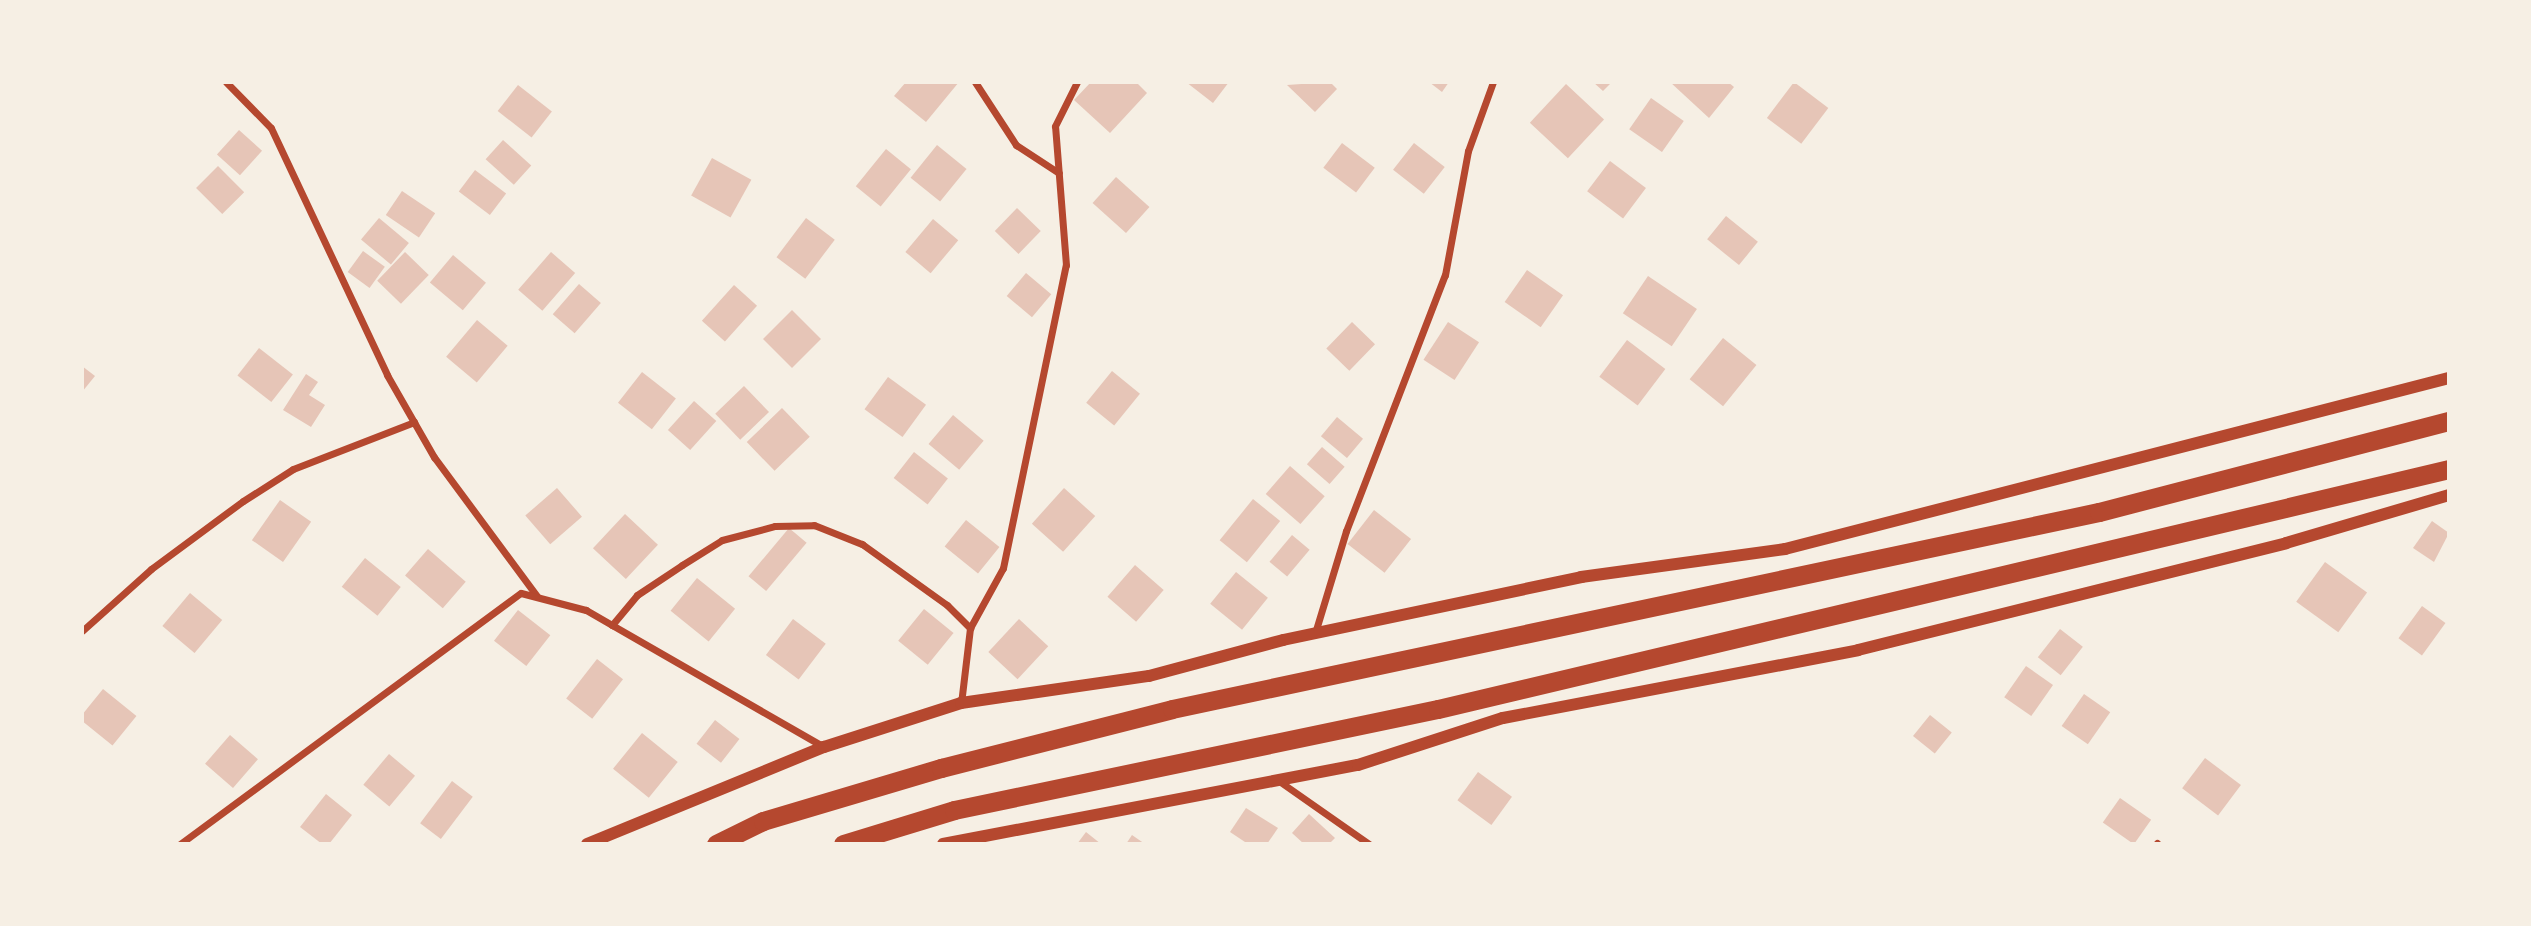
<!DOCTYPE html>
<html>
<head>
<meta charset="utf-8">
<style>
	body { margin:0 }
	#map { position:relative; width:2531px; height:926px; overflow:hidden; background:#f6efe4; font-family:"Roboto Condensed",sans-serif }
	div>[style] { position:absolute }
	.building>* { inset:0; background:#e6c5b7; transform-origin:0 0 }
	.minor>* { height:7px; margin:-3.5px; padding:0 3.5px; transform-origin:3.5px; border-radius:3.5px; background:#b5482f }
	.tertiary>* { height:12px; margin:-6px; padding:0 6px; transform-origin:6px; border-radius:6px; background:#b5482f }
	.trunk>* { height:19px; margin:-9.5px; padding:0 9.5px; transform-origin:9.5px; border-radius:9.5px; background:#b5482f }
	span { translate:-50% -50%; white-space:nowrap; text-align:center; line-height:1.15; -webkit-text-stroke:5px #f6efe4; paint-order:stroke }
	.frame { position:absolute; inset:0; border:84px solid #f6efe4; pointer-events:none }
</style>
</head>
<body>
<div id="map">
	<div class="building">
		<div style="clip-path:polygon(906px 82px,959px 82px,926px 122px,894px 96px)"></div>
		<div style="clip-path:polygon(1091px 82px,1136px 82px,1147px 93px,1110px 133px,1074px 100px)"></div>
		<div style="clip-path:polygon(1186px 82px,1229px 82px,1213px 103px)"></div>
		<div style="clip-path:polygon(1330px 82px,1337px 89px,1315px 112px,1287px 85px)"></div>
		<div style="clip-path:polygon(1429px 82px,1449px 82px,1442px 92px)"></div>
		<div style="clip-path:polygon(1593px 82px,1612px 82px,1603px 91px)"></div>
		<div style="clip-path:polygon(1670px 82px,1728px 82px,1734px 87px,1709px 118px)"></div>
		<div style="left:1794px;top:82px;width:43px;height:45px;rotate:37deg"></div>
		<div style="left:1566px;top:84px;width:52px;height:53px;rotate:43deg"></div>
		<div style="left:518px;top:85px;width:43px;height:33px;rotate:38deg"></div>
		<div style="left:1651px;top:98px;width:40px;height:38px;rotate:35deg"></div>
		<div style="left:239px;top:130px;width:31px;height:33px;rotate:42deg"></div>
		<div style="left:503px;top:140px;width:38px;height:26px;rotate:42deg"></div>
		<div style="left:1342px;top:143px;width:41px;height:31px;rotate:37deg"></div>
		<div style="left:1414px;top:143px;width:39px;height:34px;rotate:38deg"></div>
		<div style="left:937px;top:145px;width:38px;height:42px;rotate:39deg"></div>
		<div style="left:886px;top:149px;width:32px;height:48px;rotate:39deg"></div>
		<div style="left:712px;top:158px;width:45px;height:43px;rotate:29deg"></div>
		<div style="left:1610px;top:161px;width:45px;height:38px;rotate:37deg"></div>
		<div style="left:218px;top:166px;width:37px;height:31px;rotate:45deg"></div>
		<div style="left:475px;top:170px;width:39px;height:27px;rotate:37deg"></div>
		<div style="left:1116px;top:177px;width:45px;height:35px;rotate:42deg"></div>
		<div style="left:402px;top:191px;width:40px;height:29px;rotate:34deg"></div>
		<div style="left:1017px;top:208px;width:33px;height:32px;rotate:44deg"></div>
		<div style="left:1726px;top:216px;width:41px;height:30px;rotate:39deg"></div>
		<div style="left:379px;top:218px;width:39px;height:28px;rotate:40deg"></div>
		<div style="left:806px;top:218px;width:36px;height:49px;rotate:37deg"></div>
		<div style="left:933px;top:219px;width:33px;height:43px;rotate:40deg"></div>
		<div style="left:363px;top:251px;width:27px;height:26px;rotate:36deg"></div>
		<div style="left:405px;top:252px;width:33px;height:40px;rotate:44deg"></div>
		<div style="left:551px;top:252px;width:32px;height:50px;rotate:41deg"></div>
		<div style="left:453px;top:255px;width:43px;height:36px;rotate:40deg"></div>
		<div style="left:1527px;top:270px;width:44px;height:39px;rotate:35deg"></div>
		<div style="left:1026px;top:273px;width:33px;height:30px;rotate:40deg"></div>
		<div style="left:1648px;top:276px;width:59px;height:45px;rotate:34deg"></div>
		<div style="left:579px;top:284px;width:29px;height:40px;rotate:41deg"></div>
		<div style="left:734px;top:285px;width:31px;height:48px;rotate:42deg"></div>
		<div style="left:792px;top:310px;width:41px;height:41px;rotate:45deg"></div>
		<div style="left:477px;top:320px;width:40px;height:48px;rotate:40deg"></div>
		<div style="left:1352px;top:322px;width:32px;height:37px;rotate:44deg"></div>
		<div style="left:1448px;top:322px;width:37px;height:45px;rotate:33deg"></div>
		<div style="left:1723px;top:338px;width:43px;height:53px;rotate:39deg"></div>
		<div style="left:1627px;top:340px;width:48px;height:46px;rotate:37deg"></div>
		<div style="left:259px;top:348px;width:43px;height:35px;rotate:38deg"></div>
		<div style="clip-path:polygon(82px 366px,95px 376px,82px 392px)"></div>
		<div style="left:1112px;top:371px;width:36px;height:41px;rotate:39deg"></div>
		<div style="left:642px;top:372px;width:43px;height:39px;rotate:38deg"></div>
		<div style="clip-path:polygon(306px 374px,318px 382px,309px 395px,325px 405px,311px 427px,283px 410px)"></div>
		<div style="left:888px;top:377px;width:47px;height:40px;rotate:36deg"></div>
		<div style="left:744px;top:386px;width:36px;height:40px;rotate:46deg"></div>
		<div style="left:694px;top:401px;width:30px;height:39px;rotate:42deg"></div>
		<div style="left:782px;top:408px;width:40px;height:49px;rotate:46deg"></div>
		<div style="left:953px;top:415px;width:40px;height:38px;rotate:40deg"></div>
		<div style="left:1337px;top:417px;width:34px;height:25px;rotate:40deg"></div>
		<div style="left:1322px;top:447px;width:30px;height:23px;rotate:41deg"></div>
		<div style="left:914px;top:452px;width:43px;height:33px;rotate:38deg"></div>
		<div style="left:1290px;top:466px;width:46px;height:37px;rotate:41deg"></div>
		<div style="left:557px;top:488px;width:38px;height:42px;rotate:49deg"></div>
		<div style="left:1064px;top:488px;width:42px;height:48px;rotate:42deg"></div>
		<div style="left:1253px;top:499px;width:35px;height:53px;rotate:39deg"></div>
		<div style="left:280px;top:500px;width:38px;height:49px;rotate:35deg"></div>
		<div style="left:1374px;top:510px;width:47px;height:43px;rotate:38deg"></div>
		<div style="left:625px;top:514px;width:45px;height:47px;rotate:43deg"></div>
		<div style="left:966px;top:520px;width:43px;height:34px;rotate:39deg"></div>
		<div style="clip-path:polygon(2432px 521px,2449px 533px,2434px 562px,2413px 548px)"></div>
		<div style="left:789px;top:528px;width:23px;height:63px;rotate:40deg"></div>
		<div style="left:1292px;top:535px;width:23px;height:35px;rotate:40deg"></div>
		<div style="left:428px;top:549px;width:50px;height:35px;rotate:41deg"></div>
		<div style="left:365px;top:558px;width:46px;height:37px;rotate:39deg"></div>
		<div style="left:2325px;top:562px;width:52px;height:49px;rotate:36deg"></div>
		<div style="left:1135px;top:565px;width:38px;height:42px;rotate:41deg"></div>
		<div style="left:1236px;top:572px;width:41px;height:41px;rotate:39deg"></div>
		<div style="left:697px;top:578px;width:49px;height:42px;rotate:39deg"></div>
		<div style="left:190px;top:593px;width:42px;height:43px;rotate:40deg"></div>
		<div style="left:2422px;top:606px;width:29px;height:40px;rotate:36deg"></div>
		<div style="left:924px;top:609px;width:38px;height:41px;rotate:39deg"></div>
		<div style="left:518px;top:610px;width:41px;height:39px;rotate:38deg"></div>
		<div style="left:793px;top:619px;width:41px;height:45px;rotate:37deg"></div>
		<div style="left:1019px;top:619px;width:40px;height:45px;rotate:43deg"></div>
		<div style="left:2060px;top:629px;width:29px;height:36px;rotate:38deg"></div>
		<div style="left:597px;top:659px;width:33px;height:50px;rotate:38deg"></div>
		<div style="left:2026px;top:666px;width:33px;height:38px;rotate:35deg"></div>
		<div style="left:103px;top:689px;width:43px;height:38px;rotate:39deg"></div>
		<div style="left:2084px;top:694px;width:32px;height:39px;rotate:35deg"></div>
		<div style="left:1930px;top:715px;width:28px;height:27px;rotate:39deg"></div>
		<div style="left:715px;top:720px;width:31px;height:30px;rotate:38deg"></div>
		<div style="left:642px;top:733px;width:46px;height:46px;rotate:39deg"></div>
		<div style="left:230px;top:735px;width:37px;height:38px;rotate:41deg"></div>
		<div style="left:389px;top:754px;width:34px;height:40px;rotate:40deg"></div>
		<div style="left:2205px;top:758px;width:45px;height:38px;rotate:37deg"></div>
		<div style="left:1478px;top:772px;width:42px;height:35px;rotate:36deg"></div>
		<div style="left:452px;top:781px;width:26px;height:53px;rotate:37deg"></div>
		<div style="clip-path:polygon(326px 794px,352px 815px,329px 844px,322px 844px,300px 827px)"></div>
		<div style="left:2120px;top:798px;width:38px;height:30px;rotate:35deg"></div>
		<div style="clip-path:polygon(1246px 808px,1278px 828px,1267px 844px,1248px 844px,1230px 832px)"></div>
		<div style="clip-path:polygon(1309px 814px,1335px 838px,1329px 844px,1304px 844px,1292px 833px)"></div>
		<div style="clip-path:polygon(1086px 832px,1101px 844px,1077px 844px)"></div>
		<div style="clip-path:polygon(1132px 835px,1145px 844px,1126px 844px)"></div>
	</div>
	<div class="minor">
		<div style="left:226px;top:82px;width:64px;rotate:45.6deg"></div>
		<div style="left:271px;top:128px;width:273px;rotate:64.8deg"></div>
		<div style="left:387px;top:375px;width:95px;rotate:60.2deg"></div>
		<div style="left:434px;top:457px;width:173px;rotate:53.5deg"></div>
		<div style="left:975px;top:82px;width:75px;rotate:56.9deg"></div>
		<div style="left:1016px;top:145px;width:51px;rotate:33.1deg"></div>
		<div style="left:612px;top:625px;width:245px;rotate:29.9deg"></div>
		<div style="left:970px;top:628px;width:68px;rotate:-61.2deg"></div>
		<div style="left:1003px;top:568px;width:309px;rotate:-78.3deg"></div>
		<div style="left:1066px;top:265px;width:139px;rotate:-94.5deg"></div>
		<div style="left:1055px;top:126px;width:49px;rotate:-63.4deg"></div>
		<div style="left:82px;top:631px;width:93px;rotate:-41.9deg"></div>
		<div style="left:151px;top:569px;width:114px;rotate:-36.5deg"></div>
		<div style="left:243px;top:501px;width:59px;rotate:-32.6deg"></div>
		<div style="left:293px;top:469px;width:130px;rotate:-21.2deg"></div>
		<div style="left:1315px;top:633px;width:107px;rotate:-73.1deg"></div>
		<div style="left:1346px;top:531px;width:274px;rotate:-68.9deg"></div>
		<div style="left:1445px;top:275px;width:126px;rotate:-79.5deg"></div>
		<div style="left:1468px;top:151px;width:73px;rotate:-70.1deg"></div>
		<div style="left:1279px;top:781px;width:110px;rotate:35deg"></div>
		<div style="left:2157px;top:843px;width:1px;rotate:45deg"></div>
		<div style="left:180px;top:844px;width:423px;rotate:-36.4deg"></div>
		<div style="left:521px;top:593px;width:67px;rotate:14.7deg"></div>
		<div style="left:586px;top:610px;width:30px;rotate:30deg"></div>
		<div style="left:612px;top:625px;width:39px;rotate:-50deg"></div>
		<div style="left:637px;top:595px;width:54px;rotate:-33.7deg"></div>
		<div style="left:682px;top:565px;width:47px;rotate:-32deg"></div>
		<div style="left:722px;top:540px;width:55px;rotate:-14.8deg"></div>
		<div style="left:775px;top:526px;width:39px;rotate:-1deg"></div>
		<div style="left:814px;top:525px;width:52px;rotate:21.6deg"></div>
		<div style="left:862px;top:544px;width:105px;rotate:35.7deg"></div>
		<div style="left:947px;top:605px;width:33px;rotate:45deg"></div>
		<div style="left:970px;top:628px;width:76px;rotate:96.8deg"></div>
	</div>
	<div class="tertiary">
		<div style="left:587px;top:844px;width:256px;rotate:-22.3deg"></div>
		<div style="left:824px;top:747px;width:144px;rotate:-17.8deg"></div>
		<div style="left:961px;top:703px;width:190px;rotate:-8.2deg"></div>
		<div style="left:1149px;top:676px;width:139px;rotate:-15deg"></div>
		<div style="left:1283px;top:640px;width:305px;rotate:-11.9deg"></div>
		<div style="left:1581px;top:577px;width:206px;rotate:-7.8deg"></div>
		<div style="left:1785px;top:549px;width:686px;rotate:-14.44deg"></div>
		<div style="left:943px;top:844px;width:422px;rotate:-10.8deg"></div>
		<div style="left:1358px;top:765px;width:152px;rotate:-18deg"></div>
		<div style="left:1503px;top:718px;width:361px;rotate:-10.8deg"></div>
		<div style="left:1858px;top:650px;width:441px;rotate:-14deg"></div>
		<div style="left:2286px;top:543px;width:170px;rotate:-16.4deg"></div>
	</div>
	<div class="trunk">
		<div style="left:716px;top:844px;width:52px;rotate:-26.1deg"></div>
		<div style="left:763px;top:821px;width:186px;rotate:-16.6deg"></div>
		<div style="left:941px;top:768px;width:238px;rotate:-14.3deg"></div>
		<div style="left:1172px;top:709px;width:948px;rotate:-12deg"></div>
		<div style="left:2099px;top:512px;width:362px;rotate:-14.6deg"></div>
		<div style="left:843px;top:844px;width:116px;rotate:-17deg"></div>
		<div style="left:954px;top:810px;width:494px;rotate:-11.8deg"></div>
		<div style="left:1438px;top:709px;width:1039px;rotate:-13.35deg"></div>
	</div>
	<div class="frame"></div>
</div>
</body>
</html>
